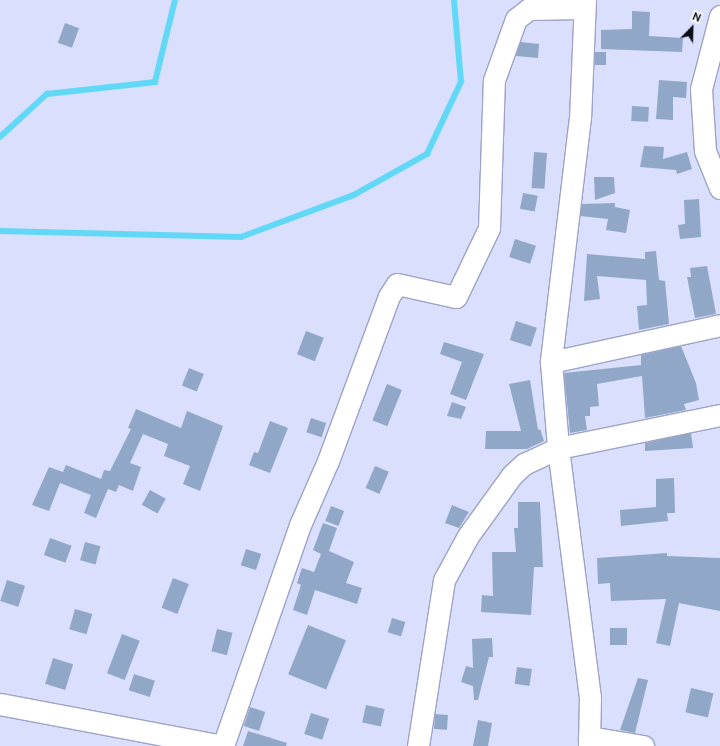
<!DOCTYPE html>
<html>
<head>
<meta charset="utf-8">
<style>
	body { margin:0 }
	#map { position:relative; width:720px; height:746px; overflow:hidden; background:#dadffe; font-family:Ubuntu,sans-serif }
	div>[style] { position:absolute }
	.stream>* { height:5.5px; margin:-2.75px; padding:0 2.75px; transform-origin:2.75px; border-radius:2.75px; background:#62d8f7 }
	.building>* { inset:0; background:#91a7c7; transform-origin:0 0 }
	.roads { filter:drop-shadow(1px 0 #9da3c7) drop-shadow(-1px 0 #9da3c7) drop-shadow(0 1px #9da3c7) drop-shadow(0 -1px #9da3c7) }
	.minor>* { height:21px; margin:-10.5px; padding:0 10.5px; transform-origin:10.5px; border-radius:10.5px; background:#fff }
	span { translate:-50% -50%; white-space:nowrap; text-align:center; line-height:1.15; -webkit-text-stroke:3px #fff; paint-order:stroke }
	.north { position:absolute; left:672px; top:8px; width:40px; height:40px; -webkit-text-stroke:3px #fff; paint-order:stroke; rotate:23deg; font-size:11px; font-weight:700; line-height:16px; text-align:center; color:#0a0c18 }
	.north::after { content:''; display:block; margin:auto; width:14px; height:18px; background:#0a0c18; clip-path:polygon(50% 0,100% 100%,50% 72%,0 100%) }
</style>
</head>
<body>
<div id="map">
	<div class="stream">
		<div style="left:0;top:137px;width:64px;rotate:-42.5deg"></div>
		<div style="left:47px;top:94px;width:109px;rotate:-6.3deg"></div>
		<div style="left:155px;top:82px;width:84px;rotate:-76.3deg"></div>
		<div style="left:0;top:231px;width:241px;rotate:1.4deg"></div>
		<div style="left:241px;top:237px;width:121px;rotate:-20.4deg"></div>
		<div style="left:354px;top:195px;width:84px;rotate:-29.3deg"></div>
		<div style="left:427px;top:154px;width:80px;rotate:-64.7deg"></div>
		<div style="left:461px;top:82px;width:82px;rotate:-94.9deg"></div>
	</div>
	<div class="building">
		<div style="clip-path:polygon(632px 11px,650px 12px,649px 36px,683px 38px,682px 52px,601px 49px,601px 30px,632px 29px)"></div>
		<div style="left:65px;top:23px;width:15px;height:21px;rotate:20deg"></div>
		<div style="clip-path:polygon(520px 42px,539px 44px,538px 58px,516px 56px)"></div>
		<div style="left:595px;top:52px;width:11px;height:13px"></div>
		<div style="clip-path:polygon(659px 80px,687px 82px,686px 98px,673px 97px,673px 120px,656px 119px)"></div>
		<div style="left:632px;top:106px;width:17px;height:15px;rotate:3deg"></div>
		<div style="clip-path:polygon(644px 146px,664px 147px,663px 159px,687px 152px,692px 169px,677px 174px,676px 170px,640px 167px)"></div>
		<div style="left:534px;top:152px;width:13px;height:36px;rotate:4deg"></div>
		<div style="clip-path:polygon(594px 177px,614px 177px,615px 193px,595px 200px)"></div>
		<div style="left:523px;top:193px;width:15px;height:16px;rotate:11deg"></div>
		<div style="clip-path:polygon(699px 199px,701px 237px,680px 239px,678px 225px,685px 224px,684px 200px)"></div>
		<div style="clip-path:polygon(615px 203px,615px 207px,630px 210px,626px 233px,606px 230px,608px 219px,580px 216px,582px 204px)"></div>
		<div style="left:515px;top:239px;width:22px;height:19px;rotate:18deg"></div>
		<div style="clip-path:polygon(656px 251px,659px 280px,665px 281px,669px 324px,639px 330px,637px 306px,647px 305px,646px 280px,597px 276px,600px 299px,584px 301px,587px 254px,645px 259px,645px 252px)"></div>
		<div style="clip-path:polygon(707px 266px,716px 314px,695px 318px,687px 277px,691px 277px,690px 268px)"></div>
		<div style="left:516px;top:321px;width:22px;height:20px;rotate:18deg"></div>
		<div style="left:306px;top:331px;width:19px;height:25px;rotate:21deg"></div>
		<div style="clip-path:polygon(444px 342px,484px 354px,466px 400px,450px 394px,462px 362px,440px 354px)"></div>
		<div style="clip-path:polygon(681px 346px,696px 383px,699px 400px,684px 404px,686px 410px,645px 418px,642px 376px,597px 384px,599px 406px,590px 407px,590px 416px,585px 416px,587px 430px,570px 433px,564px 373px,641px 365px,641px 355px)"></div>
		<div style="left:189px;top:368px;width:16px;height:19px;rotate:22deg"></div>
		<div style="clip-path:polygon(530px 380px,538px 430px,540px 429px,544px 441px,527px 449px,485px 449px,486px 431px,521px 431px,509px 384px)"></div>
		<div style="left:387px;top:384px;width:16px;height:39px;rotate:22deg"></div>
		<div style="clip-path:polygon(452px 402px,466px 407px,461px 419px,447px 416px)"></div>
		<div style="clip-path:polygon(136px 409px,181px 428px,187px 411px,223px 426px,200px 491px,183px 484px,190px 466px,164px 456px,168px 444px,143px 434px,130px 463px,141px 467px,133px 491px,119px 485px,116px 492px,108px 489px,96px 518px,84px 513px,91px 495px,60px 483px,49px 511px,32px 505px,49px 467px,63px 472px,66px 465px,101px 479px,104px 470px,110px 471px,131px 429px,128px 428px)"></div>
		<div style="left:311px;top:418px;width:16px;height:15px;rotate:18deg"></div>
		<div style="clip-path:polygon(270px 421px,288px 428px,270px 473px,249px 465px,254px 452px,258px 453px)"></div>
		<div style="clip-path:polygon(691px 433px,693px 448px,645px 451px,645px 443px)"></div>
		<div style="left:375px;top:466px;width:15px;height:24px;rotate:23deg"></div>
		<div style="clip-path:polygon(674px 478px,675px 513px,667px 513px,668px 521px,621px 526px,620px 510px,656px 507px,656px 479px)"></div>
		<div style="left:150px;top:490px;width:18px;height:17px;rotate:29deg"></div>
		<div style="clip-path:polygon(518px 502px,540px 502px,543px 567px,534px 567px,531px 615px,481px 612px,482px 595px,493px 596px,492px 552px,516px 552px,514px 528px,518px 528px)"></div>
		<div style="clip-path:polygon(452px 505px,469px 512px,459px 528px,445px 523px)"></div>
		<div style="left:331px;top:506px;width:14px;height:16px;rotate:21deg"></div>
		<div style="clip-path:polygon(323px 523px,337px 528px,329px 551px,354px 562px,346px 583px,362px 588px,357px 604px,315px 590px,307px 615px,293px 610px,301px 585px,297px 583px,302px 568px,314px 572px,321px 554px,313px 550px)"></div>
		<div style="left:50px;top:538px;width:23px;height:18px;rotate:20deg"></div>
		<div style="left:85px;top:542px;width:16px;height:19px;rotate:15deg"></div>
		<div style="left:246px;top:549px;width:16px;height:17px;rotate:18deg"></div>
		<div style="clip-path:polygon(667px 553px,667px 556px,720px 558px,720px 611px,679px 603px,670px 646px,656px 643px,666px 599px,611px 601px,610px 583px,598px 584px,597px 558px)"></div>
		<div style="left:173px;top:578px;width:17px;height:32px;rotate:21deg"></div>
		<div style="left:7px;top:580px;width:19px;height:22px;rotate:18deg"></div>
		<div style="left:75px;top:609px;width:18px;height:21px;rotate:16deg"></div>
		<div style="left:392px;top:618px;width:14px;height:15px;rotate:17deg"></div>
		<div style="left:308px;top:625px;width:41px;height:53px;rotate:22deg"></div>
		<div style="left:610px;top:628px;width:17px;height:17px"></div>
		<div style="left:217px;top:629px;width:16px;height:23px;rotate:14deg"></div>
		<div style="left:122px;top:634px;width:19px;height:42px;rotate:21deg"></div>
		<div style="clip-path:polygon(492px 638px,493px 657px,489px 657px,478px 700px,474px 700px,473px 686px,461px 682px,466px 666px,473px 668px,472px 639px)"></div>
		<div style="left:53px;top:658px;width:21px;height:27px;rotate:17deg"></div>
		<div style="left:517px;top:667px;width:15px;height:17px;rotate:8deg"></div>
		<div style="left:134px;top:674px;width:22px;height:17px;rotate:18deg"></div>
		<div style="clip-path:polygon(638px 678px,648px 680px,635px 733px,620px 730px)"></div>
		<div style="left:691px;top:688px;width:23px;height:25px;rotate:13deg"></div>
		<div style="left:366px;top:705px;width:19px;height:18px;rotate:12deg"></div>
		<div style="left:250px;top:707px;width:16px;height:20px;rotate:18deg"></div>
		<div style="left:311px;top:713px;width:19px;height:22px;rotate:18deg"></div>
		<div style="left:435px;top:714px;width:13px;height:15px;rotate:4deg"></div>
		<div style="clip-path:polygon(478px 720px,492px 723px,488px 746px,473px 746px)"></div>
		<div style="clip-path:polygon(248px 731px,287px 743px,286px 746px,243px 746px)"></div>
	</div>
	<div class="roads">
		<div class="minor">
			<div style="left:585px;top:0;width:117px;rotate:92.4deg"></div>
			<div style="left:580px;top:117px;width:247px;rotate:96.8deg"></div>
			<div style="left:551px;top:362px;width:86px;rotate:85.3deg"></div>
			<div style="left:558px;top:448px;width:251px;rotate:82.7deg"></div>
			<div style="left:590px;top:697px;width:49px;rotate:91.2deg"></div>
			<div style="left:720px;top:16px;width:75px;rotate:104.6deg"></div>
			<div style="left:701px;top:89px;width:62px;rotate:86.3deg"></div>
			<div style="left:705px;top:151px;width:40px;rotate:68deg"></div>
			<div style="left:551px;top:362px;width:173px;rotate:-12.3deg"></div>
			<div style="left:0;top:704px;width:227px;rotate:10.7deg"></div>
			<div style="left:589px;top:737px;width:55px;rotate:9.5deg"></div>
			<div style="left:223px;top:746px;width:234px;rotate:-70.8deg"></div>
			<div style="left:300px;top:525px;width:70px;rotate:-66.4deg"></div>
			<div style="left:328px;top:461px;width:176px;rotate:-69.7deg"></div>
			<div style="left:389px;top:296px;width:14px;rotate:-56deg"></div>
			<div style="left:397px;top:284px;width:60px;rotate:12.4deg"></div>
			<div style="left:456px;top:297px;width:76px;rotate:-64.4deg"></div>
			<div style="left:489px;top:228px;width:148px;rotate:-88.1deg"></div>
			<div style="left:494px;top:80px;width:65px;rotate:-70.2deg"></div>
			<div style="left:516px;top:19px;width:16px;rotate:-38deg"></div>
			<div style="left:529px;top:9px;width:54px;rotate:-1.1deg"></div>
			<div style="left:418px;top:746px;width:168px;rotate:-81.1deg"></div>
			<div style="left:444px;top:580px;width:50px;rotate:-61.4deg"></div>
			<div style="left:468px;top:536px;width:75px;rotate:-54.2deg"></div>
			<div style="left:512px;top:475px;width:16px;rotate:-43deg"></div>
			<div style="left:524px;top:464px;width:38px;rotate:-25deg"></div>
			<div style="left:558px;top:448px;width:165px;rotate:-11.5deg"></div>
		</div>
	</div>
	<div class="north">N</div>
</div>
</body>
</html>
